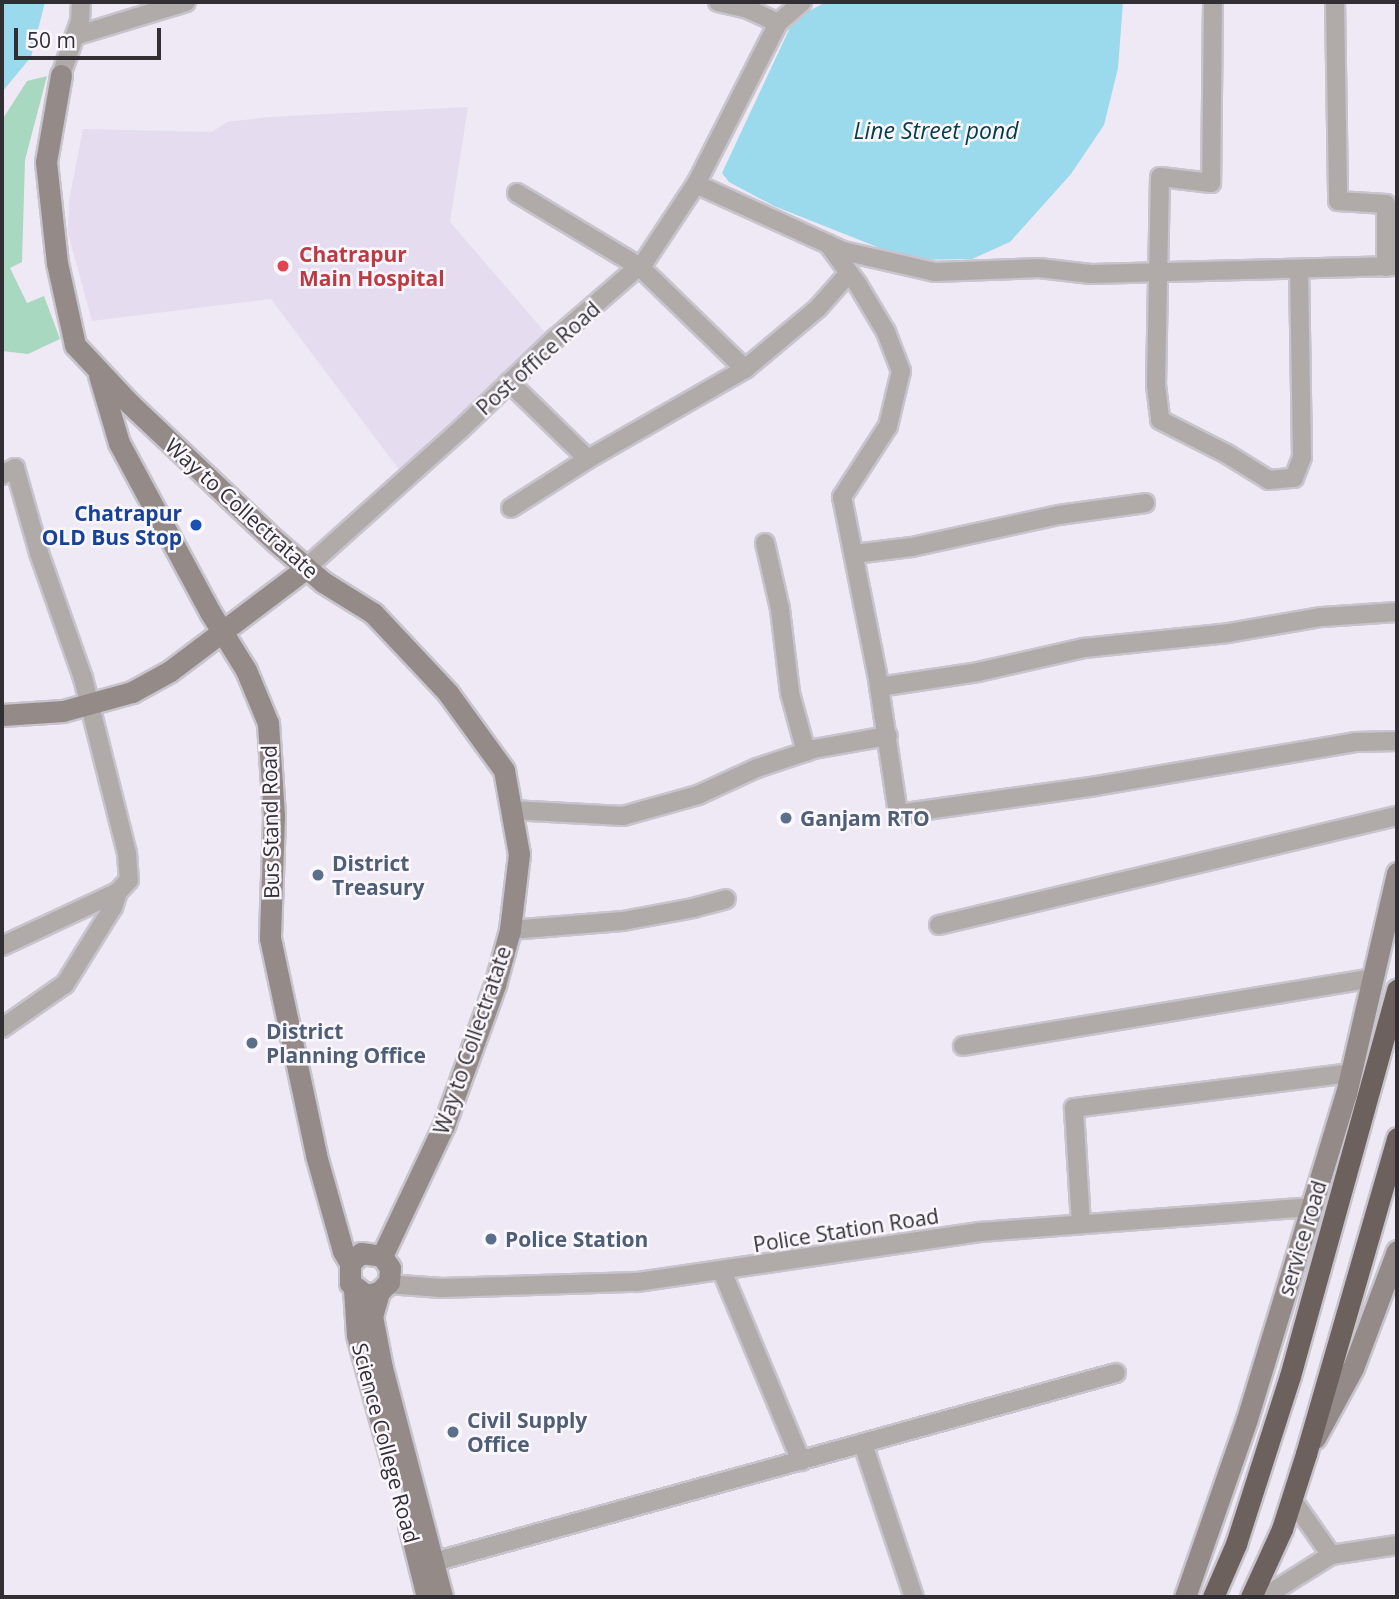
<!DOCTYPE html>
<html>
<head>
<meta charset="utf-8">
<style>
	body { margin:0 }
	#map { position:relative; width:1399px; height:1599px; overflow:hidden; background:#eee9f4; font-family:"Open Sans",sans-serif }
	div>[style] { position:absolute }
	.built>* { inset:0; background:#e5ddef }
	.green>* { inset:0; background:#a9d8c1 }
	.water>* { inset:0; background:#9bd9ed }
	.roads { filter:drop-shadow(2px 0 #c8c4cd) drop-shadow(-2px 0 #c8c4cd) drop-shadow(0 2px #c8c4cd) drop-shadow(0 -2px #c8c4cd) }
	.street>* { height:18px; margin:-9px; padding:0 9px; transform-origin:9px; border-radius:9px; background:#b0aaa9 }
	.secondary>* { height:21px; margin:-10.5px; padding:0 10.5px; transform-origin:10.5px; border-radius:10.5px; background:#948b88 }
	.highway>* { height:21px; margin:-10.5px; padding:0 10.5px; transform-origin:10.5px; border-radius:10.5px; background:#6d615e }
	.dots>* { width:19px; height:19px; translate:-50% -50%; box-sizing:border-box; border:4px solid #faf7fe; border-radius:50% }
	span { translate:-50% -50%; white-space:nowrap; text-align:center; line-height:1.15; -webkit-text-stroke:5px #faf7fe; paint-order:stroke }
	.health-label { font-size:21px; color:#be3a42; font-weight:700 }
	.left { translate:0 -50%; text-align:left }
	.street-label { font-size:21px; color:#312f33 }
	.transit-label { font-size:21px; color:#164399; font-weight:700 }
	.right { translate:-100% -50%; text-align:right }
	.service-label { font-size:21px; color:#4e5e75; font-weight:700 }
	.water-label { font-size:23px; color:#043e4c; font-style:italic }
	.frame { position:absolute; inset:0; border:4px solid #312f33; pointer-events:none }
	.scale { position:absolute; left:14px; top:28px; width:147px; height:32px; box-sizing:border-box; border:4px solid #312f33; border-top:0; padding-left:9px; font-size:21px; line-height:24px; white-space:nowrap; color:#312f33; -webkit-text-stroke:5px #faf7fe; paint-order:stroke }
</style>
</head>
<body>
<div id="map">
	<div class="built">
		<div style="clip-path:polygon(468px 107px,450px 222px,550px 338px,400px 471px,271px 299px,92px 321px,68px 233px,69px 200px,83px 129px,212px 132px,227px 122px,268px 117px)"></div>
	</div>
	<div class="green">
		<div style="clip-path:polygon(47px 76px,25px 160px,22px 262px,10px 268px,27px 303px,44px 296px,60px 339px,28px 354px,2px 351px,2px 120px,27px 81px)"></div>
	</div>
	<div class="water">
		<div style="clip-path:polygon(2px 2px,45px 2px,31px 57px,2px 92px)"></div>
		<div style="clip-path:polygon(826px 2px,1123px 2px,1118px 68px,1104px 125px,1071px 174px,1010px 242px,972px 259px,910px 260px,774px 206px,729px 182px,722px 173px,794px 19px)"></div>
	</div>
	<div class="roads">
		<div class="street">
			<div style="left:718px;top:2px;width:31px;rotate:13deg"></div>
			<div style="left:748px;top:9px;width:33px;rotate:25deg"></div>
			<div style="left:1213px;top:2px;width:181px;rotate:90.6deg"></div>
			<div style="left:1211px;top:183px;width:51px;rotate:-173.3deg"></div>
			<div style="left:1160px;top:177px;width:208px;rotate:91.1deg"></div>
			<div style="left:1156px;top:385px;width:35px;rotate:83deg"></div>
			<div style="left:1160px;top:420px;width:75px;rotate:26.9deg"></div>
			<div style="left:1227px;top:454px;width:49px;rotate:31.8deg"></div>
			<div style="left:1269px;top:480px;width:25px;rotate:-5deg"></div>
			<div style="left:1294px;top:478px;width:22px;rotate:-69deg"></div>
			<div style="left:1302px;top:457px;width:188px;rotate:-90.9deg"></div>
			<div style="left:1335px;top:2px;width:199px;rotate:89.1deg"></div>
			<div style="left:1338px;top:201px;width:48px;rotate:3.6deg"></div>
			<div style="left:1386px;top:204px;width:63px;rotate:90deg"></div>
			<div style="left:75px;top:36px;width:116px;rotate:-17deg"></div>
			<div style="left:61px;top:75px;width:57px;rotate:-70.6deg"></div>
			<div style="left:80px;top:21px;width:19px;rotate:-87deg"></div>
			<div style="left:696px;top:184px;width:162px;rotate:24.5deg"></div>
			<div style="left:843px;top:251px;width:94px;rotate:12.9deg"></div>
			<div style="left:935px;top:272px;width:104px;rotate:-2.2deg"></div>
			<div style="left:1039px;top:268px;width:52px;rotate:6.6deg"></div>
			<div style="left:1091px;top:274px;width:306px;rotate:-1.5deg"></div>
			<div style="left:517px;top:193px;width:144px;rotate:31deg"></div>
			<div style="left:640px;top:267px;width:146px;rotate:44.2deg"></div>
			<div style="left:828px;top:244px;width:51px;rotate:53.8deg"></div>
			<div style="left:858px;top:285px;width:55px;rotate:59.2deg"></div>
			<div style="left:886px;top:332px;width:42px;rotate:69deg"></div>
			<div style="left:901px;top:371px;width:57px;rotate:103.3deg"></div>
			<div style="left:888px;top:426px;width:85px;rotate:122.9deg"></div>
			<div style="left:842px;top:497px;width:179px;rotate:78.8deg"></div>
			<div style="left:877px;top:673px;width:143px;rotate:81.5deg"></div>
			<div style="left:898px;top:814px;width:200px;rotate:-8deg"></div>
			<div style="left:1096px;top:786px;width:263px;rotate:-9.6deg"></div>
			<div style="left:1355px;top:742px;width:42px;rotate:-1.4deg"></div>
			<div style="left:509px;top:382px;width:110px;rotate:44.3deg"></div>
			<div style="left:588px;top:459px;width:181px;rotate:-29.8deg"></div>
			<div style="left:745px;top:369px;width:95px;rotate:-39.9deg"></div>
			<div style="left:818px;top:308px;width:47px;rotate:-48.5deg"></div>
			<div style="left:2px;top:475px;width:15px;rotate:-28deg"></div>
			<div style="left:15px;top:468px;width:88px;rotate:74.2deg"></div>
			<div style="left:39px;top:553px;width:133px;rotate:70.6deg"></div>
			<div style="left:83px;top:678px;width:180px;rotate:75.9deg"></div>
			<div style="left:127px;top:853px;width:27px;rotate:86deg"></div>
			<div style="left:129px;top:880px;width:16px;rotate:133deg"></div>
			<div style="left:118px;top:892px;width:16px;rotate:108deg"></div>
			<div style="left:113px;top:907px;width:91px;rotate:121.9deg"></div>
			<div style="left:65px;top:984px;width:77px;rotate:145.1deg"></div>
			<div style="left:511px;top:508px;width:91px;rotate:-32.5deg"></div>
			<div style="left:765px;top:543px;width:68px;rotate:77.2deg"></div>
			<div style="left:780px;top:609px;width:85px;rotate:83.2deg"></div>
			<div style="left:790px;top:693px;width:61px;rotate:74.8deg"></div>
			<div style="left:854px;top:554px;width:58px;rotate:-6.9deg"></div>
			<div style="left:912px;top:547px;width:150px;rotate:-12.3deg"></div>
			<div style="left:1059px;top:515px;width:87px;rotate:-7.9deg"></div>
			<div style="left:306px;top:568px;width:208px;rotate:-41.9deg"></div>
			<div style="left:461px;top:429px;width:130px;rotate:-43.8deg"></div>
			<div style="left:555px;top:339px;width:119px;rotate:-40.9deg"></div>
			<div style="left:645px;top:261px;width:92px;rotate:-56.5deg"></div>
			<div style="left:696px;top:184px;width:181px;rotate:-63deg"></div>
			<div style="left:778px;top:23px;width:32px;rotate:-41deg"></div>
			<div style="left:879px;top:687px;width:100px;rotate:-8.6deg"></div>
			<div style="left:978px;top:672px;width:109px;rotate:-12.8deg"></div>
			<div style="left:1084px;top:648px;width:145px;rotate:-5.9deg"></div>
			<div style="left:1228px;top:633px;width:95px;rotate:-9.7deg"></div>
			<div style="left:1322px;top:617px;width:75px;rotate:-3.8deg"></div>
			<div style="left:511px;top:810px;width:112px;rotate:3.1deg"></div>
			<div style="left:623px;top:816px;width:78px;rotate:-15.6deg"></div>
			<div style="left:698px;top:795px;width:65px;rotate:-24.6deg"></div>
			<div style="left:757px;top:768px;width:60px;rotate:-18.4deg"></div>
			<div style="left:814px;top:749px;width:75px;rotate:-10deg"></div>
			<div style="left:939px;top:925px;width:471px;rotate:-13.4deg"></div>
			<div style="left:510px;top:930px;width:113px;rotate:-4.6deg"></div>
			<div style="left:623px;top:921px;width:71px;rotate:-10.5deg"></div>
			<div style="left:693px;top:908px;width:34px;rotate:-15deg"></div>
			<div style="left:2px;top:946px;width:128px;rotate:-25deg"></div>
			<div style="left:963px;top:1046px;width:417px;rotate:-9.4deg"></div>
			<div style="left:1081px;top:1224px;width:116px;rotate:-93.5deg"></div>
			<div style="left:1074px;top:1108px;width:279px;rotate:-7.2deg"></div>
			<div style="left:722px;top:1271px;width:206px;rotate:67.4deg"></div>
			<div style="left:387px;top:1284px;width:55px;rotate:4.2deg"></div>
			<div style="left:442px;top:1288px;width:195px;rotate:-1.8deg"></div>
			<div style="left:637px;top:1282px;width:346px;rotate:-8.3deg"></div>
			<div style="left:979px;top:1232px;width:333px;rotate:-4.3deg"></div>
			<div style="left:863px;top:1444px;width:161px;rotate:71.6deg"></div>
			<div style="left:1291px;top:1498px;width:70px;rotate:54.9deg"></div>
			<div style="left:423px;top:1565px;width:719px;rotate:-15.49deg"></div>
			<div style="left:1264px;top:1597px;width:79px;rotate:-32.1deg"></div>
			<div style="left:1331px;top:1555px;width:67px;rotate:-8.6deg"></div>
		</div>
		<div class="secondary">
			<div style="left:61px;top:75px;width:88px;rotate:99.8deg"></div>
			<div style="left:46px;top:162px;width:102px;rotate:83.8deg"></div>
			<div style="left:57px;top:263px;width:84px;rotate:77.6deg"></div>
			<div style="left:75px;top:345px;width:79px;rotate:47deg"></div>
			<div style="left:129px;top:403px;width:199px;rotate:43.4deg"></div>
			<div style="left:274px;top:540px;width:65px;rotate:40.6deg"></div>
			<div style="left:323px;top:582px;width:59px;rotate:31.8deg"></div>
			<div style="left:373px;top:613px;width:110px;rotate:46.8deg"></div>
			<div style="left:448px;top:693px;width:95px;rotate:54deg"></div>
			<div style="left:504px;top:770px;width:85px;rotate:79.9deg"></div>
			<div style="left:519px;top:854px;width:77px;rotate:96.8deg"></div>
			<div style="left:510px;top:930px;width:57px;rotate:105.3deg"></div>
			<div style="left:495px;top:985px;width:149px;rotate:110deg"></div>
			<div style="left:444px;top:1125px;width:145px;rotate:115.3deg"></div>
			<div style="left:99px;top:375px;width:71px;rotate:73.6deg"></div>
			<div style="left:119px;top:443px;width:192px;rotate:61.7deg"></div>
			<div style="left:210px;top:612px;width:68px;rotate:58.2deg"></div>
			<div style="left:246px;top:670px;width:57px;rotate:67.5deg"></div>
			<div style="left:268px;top:723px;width:93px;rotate:86.3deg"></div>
			<div style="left:274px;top:816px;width:122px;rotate:91.9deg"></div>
			<div style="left:270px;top:938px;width:222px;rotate:78deg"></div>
			<div style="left:316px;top:1155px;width:100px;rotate:74.3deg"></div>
			<div style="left:343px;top:1251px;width:14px;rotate:60deg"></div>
			<div style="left:2px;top:715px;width:61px;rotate:-3.8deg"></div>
			<div style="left:63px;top:711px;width:72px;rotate:-15.4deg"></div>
			<div style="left:132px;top:692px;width:43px;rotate:-28.9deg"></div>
			<div style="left:170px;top:671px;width:171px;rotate:-37.1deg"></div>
			<div style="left:354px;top:1289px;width:46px;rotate:86.3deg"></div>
			<div style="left:357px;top:1335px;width:140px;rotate:74.7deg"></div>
			<div style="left:379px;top:1292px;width:13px;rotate:167deg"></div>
			<div style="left:366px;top:1295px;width:20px;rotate:-143deg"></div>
			<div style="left:350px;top:1283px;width:20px;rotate:-90deg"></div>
			<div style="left:350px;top:1263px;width:15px;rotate:-42deg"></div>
			<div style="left:361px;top:1253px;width:21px;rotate:8deg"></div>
			<div style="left:382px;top:1256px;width:14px;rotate:56deg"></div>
			<div style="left:390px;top:1268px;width:14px;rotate:94deg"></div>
			<div style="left:389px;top:1282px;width:14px;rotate:135deg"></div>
			<div style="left:379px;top:1292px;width:25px;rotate:106deg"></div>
			<div style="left:372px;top:1316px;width:53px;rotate:79.1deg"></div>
			<div style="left:382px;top:1368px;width:237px;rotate:75.3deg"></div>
			<div style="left:1315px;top:1438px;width:80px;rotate:-61.5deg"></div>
			<div style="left:1353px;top:1368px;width:125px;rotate:-69.4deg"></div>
			<div style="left:409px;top:1525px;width:74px;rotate:76deg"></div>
			<div style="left:1185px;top:1597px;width:188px;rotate:-70.8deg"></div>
			<div style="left:1247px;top:1419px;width:340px;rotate:-73.1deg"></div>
			<div style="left:1346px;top:1094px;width:227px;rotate:-77deg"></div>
		</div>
		<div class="highway">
			<div style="left:1213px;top:1597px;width:58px;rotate:-66.5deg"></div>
			<div style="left:1236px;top:1544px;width:176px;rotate:-72.2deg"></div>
			<div style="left:1290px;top:1376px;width:401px;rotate:-74.5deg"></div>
			<div style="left:1251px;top:1597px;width:75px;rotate:-65.5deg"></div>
			<div style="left:1282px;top:1529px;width:79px;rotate:-72.3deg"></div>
			<div style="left:1306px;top:1454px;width:329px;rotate:-73.9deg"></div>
		</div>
	</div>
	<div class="dots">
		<div style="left:283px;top:266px;background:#e0444e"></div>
		<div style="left:196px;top:525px;background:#1a4fb4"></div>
		<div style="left:786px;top:818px;background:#5c6f8a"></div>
		<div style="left:318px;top:875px;background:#5c6f8a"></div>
		<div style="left:252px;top:1043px;background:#5c6f8a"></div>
		<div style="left:491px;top:1239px;background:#5c6f8a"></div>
		<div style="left:453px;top:1432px;background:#5c6f8a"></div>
	</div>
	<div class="health-label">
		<span class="left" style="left:299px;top:266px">Chatrapur<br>Main Hospital</span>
	</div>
	<div class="street-label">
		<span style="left:538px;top:358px;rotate:-42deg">Post office Road</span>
		<span style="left:242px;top:508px;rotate:42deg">Way to Collectratate</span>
		<span style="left:270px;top:822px;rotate:-91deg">Bus Stand Road</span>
		<span style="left:472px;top:1040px;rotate:-71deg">Way to Collectratate</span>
		<span style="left:846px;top:1230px;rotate:-9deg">Police Station Road</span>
		<span style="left:1302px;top:1238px;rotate:-73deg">service road</span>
		<span style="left:386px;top:1443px;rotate:75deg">Science College Road</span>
	</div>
	<div class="transit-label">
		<span class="right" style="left:182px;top:525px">Chatrapur<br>OLD Bus Stop</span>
	</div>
	<div class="service-label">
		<span class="left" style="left:800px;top:818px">Ganjam RTO</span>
		<span class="left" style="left:332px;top:875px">District<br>Treasury</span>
		<span class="left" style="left:266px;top:1043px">District<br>Planning Office</span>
		<span class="left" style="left:505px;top:1239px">Police Station</span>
		<span class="left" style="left:467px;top:1432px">Civil Supply<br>Office</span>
	</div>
	<div class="water-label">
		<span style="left:936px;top:130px">Line Street pond</span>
	</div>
	<div class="frame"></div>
	<div class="scale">50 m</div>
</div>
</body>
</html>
